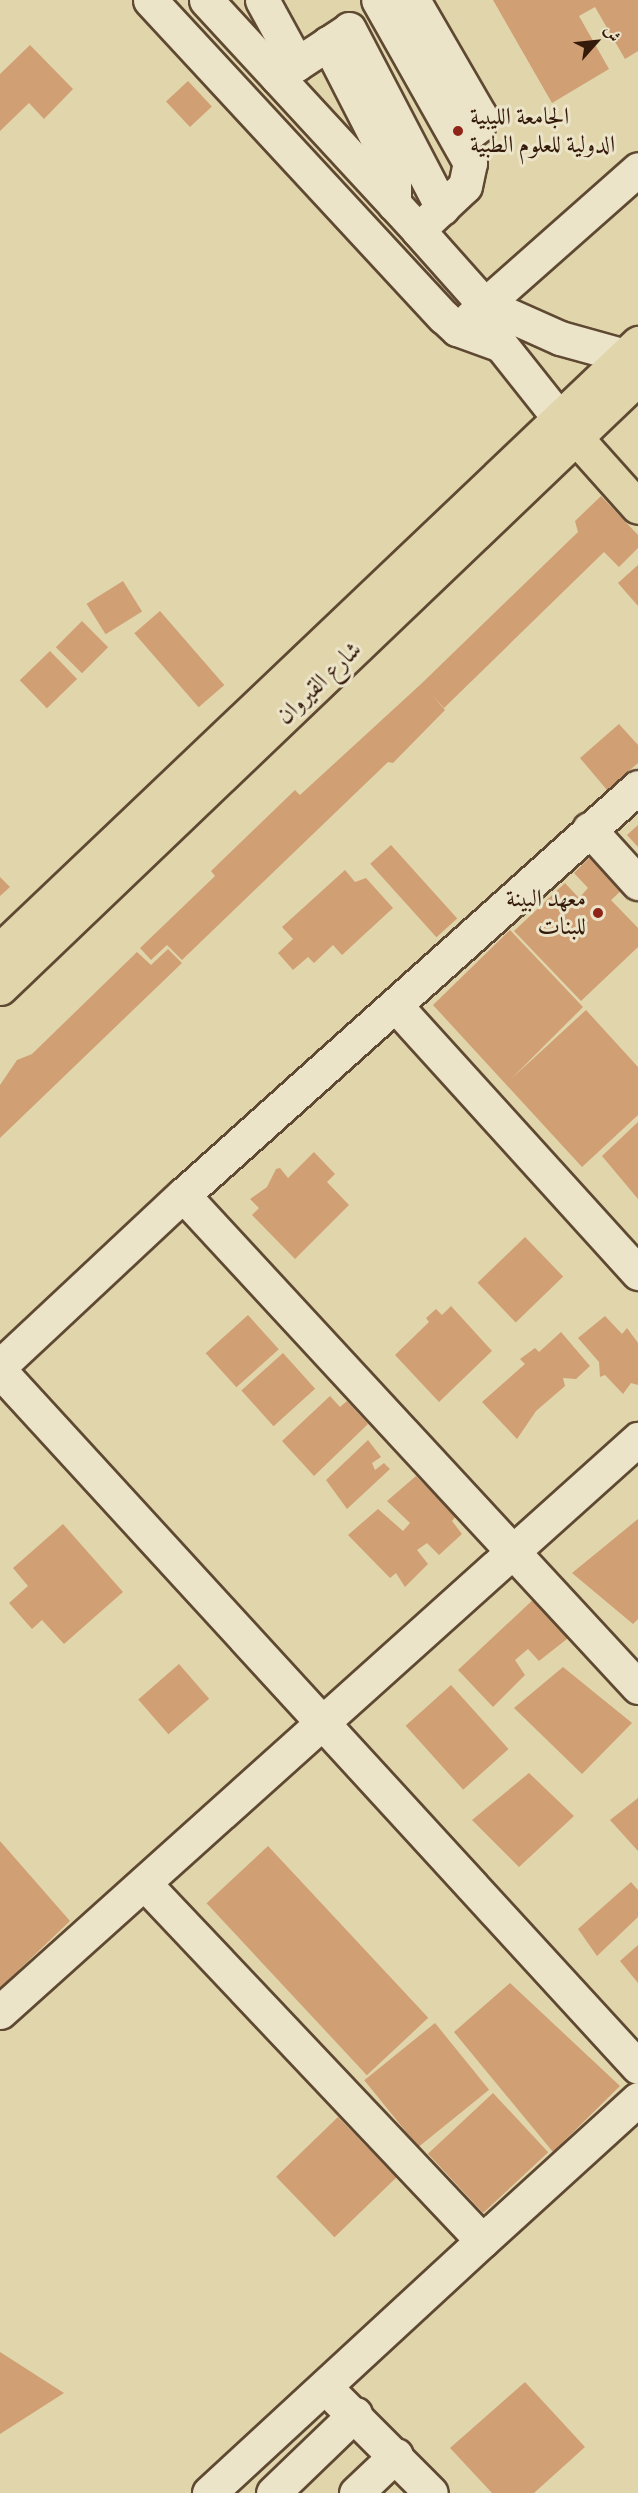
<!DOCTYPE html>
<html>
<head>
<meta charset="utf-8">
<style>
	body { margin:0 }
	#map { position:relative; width:638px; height:2493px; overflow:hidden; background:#e1d5ac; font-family:"IM FELL Great Primer",Amiri,serif }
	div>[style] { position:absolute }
	.building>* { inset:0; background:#d19f74; transform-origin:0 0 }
	.roads { filter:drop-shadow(2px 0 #5f4932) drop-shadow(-2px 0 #5f4932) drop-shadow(0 2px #5f4932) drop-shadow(0 -2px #5f4932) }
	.minor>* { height:33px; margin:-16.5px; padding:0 16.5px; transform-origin:16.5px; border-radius:16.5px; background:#ece4c9 }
	.major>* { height:33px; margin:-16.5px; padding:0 16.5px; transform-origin:16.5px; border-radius:16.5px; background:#e1d5ac }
	.dots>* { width:16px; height:16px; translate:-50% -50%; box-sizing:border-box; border:3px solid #ece4c9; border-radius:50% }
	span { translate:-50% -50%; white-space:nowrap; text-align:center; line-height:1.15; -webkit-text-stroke:6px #ece4c9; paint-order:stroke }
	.poi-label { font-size:24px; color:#341a0a }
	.left { translate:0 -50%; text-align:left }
	.right { translate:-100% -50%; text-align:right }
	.street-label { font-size:24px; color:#341a0a }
	.north { position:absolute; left:566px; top:12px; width:60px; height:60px; -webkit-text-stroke:4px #ece4c9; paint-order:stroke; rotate:63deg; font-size:16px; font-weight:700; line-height:24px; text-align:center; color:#341a0a }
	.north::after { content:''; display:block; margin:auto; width:21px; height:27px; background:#341a0a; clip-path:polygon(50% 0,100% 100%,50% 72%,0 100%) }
</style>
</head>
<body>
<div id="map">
	<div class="building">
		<div style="clip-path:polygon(493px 0,638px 0,638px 51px,625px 59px,595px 7px,579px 16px,609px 69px,552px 103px)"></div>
		<div style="clip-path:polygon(30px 45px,73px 89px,44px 119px,29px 103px,0 131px,0 74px)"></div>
		<div style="left:188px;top:81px;width:35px;height:30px;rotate:47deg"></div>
		<div style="clip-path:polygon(601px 496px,638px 535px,638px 548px,619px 567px,604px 552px,444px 708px,431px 694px,445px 710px,393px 763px,388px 762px,182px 960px,167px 945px,151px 960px,140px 948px,215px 876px,211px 871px,295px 790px,300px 795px,421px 684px,578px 532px,575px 521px)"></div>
		<div style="clip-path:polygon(638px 565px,638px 606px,618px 583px)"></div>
		<div style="left:123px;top:581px;width:36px;height:43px;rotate:58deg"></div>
		<div style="left:160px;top:611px;width:98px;height:34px;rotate:49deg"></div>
		<div style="left:82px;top:621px;width:37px;height:37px;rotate:45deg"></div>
		<div style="left:50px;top:651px;width:39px;height:42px;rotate:46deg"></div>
		<div style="clip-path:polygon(619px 724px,638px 745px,638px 763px,607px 790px,580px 758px)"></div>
		<div style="clip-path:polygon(638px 825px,638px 847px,627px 835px)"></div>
		<div style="left:391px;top:845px;width:99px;height:28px;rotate:48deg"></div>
		<div style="clip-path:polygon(592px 855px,624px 888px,611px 900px,638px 928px,638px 947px,581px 1001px,514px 931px,565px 883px,579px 898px,588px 888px,574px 873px)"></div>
		<div style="clip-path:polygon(345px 870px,355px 882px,366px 878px,393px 908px,342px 955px,333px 945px,314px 963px,308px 957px,293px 970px,278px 953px,293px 939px,282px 927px)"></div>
		<div style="clip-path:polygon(0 877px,10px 887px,0 896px)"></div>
		<div style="clip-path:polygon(510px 930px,583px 1007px,511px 1079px,586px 1010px,638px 1067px,638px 1115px,582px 1167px,433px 1005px)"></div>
		<div style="clip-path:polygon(168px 949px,182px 963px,0 1138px,0 1085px,17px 1060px,32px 1054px,137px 952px,151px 965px)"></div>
		<div style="clip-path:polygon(638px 1122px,638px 1199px,602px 1156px)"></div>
		<div style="clip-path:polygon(314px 1152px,335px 1174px,327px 1182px,349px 1205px,295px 1259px,252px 1215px,259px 1208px,250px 1199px,267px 1187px,276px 1169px,280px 1168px,288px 1178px)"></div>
		<div style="left:525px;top:1237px;width:55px;height:66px;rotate:46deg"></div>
		<div style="clip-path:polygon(451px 1306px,492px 1351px,439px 1402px,395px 1355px,429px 1322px,426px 1318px,436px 1309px,442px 1315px)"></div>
		<div style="left:248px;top:1315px;width:46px;height:57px;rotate:48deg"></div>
		<div style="clip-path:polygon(605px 1316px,622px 1334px,627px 1328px,638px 1343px,638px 1385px,631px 1383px,623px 1394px,605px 1375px,600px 1377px,599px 1362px,578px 1338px)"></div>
		<div style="clip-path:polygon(561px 1332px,590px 1366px,576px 1379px,563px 1378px,565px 1386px,536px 1411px,517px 1439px,482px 1402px,525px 1364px,520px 1359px,535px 1348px,539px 1352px)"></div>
		<div style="left:283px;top:1353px;width:48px;height:56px;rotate:48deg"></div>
		<div style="clip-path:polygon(330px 1396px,340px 1407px,347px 1401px,368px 1424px,314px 1476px,282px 1441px)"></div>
		<div style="clip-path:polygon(368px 1440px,381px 1457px,372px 1463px,375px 1470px,384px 1463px,390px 1469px,347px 1509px,326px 1480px)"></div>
		<div style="clip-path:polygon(416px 1476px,456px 1516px,452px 1521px,462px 1534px,439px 1555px,427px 1543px,417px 1550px,428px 1564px,405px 1587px,396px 1573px,390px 1578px,348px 1535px,378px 1509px,403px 1531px,410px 1523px,387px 1501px)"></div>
		<div style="clip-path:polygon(638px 1519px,638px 1619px,633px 1624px,572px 1573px)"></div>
		<div style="clip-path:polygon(63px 1524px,123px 1592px,64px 1644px,42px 1620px,32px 1629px,9px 1603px,28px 1586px,13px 1568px)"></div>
		<div style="clip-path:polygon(537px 1596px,572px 1635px,539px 1661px,528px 1649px,515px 1660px,525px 1675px,493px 1707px,458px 1670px)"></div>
		<div style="left:179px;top:1664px;width:46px;height:54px;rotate:49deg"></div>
		<div style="clip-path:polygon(563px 1667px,632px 1723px,582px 1774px,514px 1708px)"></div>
		<div style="left:451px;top:1685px;width:86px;height:61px;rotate:48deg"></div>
		<div style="clip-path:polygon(529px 1773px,574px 1816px,519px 1867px,472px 1820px)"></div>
		<div style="clip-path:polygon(638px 1798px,638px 1851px,610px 1820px)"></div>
		<div style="clip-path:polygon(0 1841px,70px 1921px,0 1988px)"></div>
		<div style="left:268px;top:1846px;width:235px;height:84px;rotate:47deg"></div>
		<div style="clip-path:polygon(631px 1882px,638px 1890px,638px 1917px,597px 1956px,578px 1929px)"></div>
		<div style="clip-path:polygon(638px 1945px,638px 1983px,620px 1961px)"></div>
		<div style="clip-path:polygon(510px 1983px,620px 2086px,553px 2152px,454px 2032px)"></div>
		<div style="left:435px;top:2023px;width:86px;height:91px;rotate:51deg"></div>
		<div style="left:493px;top:2093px;width:81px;height:89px;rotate:47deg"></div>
		<div style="left:338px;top:2117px;width:84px;height:86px;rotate:46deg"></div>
		<div style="clip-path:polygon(0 2352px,64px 2393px,0 2434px)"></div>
		<div style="clip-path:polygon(525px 2382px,585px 2447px,534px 2493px,492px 2493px,450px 2448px)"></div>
	</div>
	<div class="roads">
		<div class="minor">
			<div style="left:150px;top:0;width:432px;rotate:47.2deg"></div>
			<div style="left:444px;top:317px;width:18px;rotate:43deg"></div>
			<div style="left:457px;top:329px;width:47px;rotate:20deg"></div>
			<div style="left:501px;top:345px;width:92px;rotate:51.6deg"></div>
			<div style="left:206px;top:0;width:313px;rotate:47.3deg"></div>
			<div style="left:418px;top:230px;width:64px;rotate:-43.1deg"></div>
			<div style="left:465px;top:186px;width:24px;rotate:-78deg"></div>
			<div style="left:470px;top:163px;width:187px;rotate:-119.4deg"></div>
			<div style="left:262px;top:0;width:73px;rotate:61.3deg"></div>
			<div style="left:413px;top:0;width:132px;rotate:59.9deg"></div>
			<div style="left:479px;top:114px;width:12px;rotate:95deg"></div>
			<div style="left:478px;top:126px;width:24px;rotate:142deg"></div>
			<div style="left:349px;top:29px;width:202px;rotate:62.5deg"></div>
			<div style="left:328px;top:43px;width:145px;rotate:62.9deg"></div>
			<div style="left:394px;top:172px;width:32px;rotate:90deg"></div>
			<div style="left:277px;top:77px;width:84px;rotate:-33.3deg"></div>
			<div style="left:418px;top:230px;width:99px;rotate:48.3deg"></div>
			<div style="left:484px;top:304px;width:83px;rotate:24.1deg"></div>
			<div style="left:560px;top:338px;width:67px;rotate:15.5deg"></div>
			<div style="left:471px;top:317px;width:223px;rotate:-41.5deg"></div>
			<div style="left:589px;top:829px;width:73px;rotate:47.8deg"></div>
			<div style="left:395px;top:1005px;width:362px;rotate:47.8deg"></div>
			<div style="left:183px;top:1195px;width:670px;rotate:47.24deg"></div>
			<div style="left:0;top:1366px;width:250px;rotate:-43.1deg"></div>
			<div style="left:183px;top:1195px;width:611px;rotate:-41.88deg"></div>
			<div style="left:0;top:1371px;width:944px;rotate:47.49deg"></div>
			<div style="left:144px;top:1883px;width:492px;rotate:46.6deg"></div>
			<div style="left:482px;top:2241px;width:211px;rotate:-42.3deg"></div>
			<div style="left:0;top:2012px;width:858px;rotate:-41.93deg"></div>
			<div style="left:326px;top:2388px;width:148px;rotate:45deg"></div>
			<div style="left:209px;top:2493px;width:372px;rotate:-42.7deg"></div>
			<div style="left:273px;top:2493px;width:114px;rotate:-43.9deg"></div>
			<div style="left:356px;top:2493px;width:55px;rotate:-43.5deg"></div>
		</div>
		<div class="major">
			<div style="left:561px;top:421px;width:115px;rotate:48.2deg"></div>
			<div style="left:0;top:950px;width:881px;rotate:-43.57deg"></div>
			<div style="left:0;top:988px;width:883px;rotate:-43.71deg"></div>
		</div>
	</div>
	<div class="dots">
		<div style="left:458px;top:131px;background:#8f2418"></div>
		<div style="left:598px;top:913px;background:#8f2418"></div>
	</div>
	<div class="poi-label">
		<span class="left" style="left:470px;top:131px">الجامعة الليبية<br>الدولية للعلوم الطبية</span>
		<span class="right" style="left:586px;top:913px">معهد البينة<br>للبنات</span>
	</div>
	<div class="street-label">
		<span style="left:319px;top:683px;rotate:-44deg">شارع القيروان</span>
	</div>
	<div class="north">ش</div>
</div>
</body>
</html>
